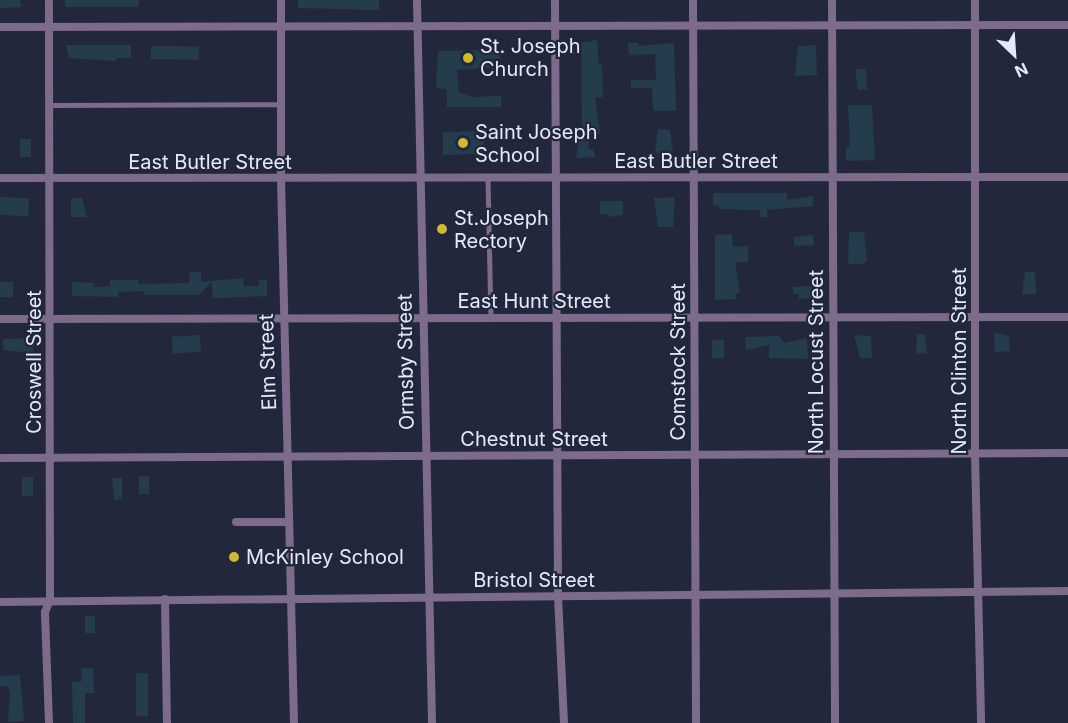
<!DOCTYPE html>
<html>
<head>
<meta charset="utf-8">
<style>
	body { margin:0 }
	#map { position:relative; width:1068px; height:723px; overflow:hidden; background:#22273c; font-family:Inter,sans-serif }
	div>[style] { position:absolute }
	.building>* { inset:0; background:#253c4c; transform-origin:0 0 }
	.lane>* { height:4.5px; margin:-2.25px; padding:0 2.25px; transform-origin:2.25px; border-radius:2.25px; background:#7c6b8b }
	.street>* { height:8px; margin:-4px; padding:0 4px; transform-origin:4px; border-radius:4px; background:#7c6b8b }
	.dots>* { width:16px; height:16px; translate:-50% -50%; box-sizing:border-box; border:3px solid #22273c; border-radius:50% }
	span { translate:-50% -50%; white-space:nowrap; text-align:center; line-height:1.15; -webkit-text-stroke:4.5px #22273c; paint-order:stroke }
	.poi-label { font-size:20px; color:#e5e9f8 }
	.left { translate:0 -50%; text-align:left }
	.street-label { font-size:20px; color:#e5e9f8 }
	.north { position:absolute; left:984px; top:24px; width:60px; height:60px; -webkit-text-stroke:4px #22273c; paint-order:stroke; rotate:155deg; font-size:16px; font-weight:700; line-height:24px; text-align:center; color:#e5e9f8 }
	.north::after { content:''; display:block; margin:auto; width:21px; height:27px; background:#e5e9f8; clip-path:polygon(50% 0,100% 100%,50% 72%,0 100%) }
</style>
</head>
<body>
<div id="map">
	<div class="building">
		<div style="clip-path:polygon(0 0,20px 0,21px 7px,0 8px)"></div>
		<div style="left:65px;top:0;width:74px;height:7px"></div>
		<div style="clip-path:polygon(298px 0,379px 0,379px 10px,298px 8px)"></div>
		<div style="clip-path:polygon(597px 40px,599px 65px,602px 65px,603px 97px,595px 97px,600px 132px,599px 135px,588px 135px,589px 150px,594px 149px,595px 157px,576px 158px,582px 125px,581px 43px)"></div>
		<div style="clip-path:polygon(628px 43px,638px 43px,638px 46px,674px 43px,676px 111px,653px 111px,652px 88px,631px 88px,631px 80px,656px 80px,655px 54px,629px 55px)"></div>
		<div style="clip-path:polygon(66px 45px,131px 45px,131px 58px,116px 58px,116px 61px,69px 58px)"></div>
		<div style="clip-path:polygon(816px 45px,817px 75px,795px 76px,798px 46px)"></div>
		<div style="left:151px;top:46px;width:48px;height:13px;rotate:1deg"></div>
		<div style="clip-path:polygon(487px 50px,500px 54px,500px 67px,457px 70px,459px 92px,471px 97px,501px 96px,501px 107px,447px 107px,447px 90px,436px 87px,438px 51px)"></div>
		<div style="clip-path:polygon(855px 69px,866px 69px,867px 89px,858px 90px)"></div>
		<div style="clip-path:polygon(848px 105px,872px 105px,875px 160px,846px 161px,846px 147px,850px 147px)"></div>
		<div style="clip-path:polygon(658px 129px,670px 130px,674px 160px,665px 160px,665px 153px,655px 153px)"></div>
		<div style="clip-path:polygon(481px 131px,481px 137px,485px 137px,482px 154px,443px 155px,443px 132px)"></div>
		<div style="left:20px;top:139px;width:11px;height:18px"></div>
		<div style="clip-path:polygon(713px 193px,787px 193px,787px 200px,813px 196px,813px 206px,767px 210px,767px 217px,760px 217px,760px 210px,719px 209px,719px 206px,713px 205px)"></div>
		<div style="left:0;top:197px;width:29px;height:18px;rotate:2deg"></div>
		<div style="clip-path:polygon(675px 197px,673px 227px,658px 227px,654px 198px)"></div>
		<div style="clip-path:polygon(71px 198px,82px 198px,87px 217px,71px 217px)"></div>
		<div style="clip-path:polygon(600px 201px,623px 201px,623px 215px,608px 217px,608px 214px,600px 214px)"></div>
		<div style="clip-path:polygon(849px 232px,864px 232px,867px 260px,863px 264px,848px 264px)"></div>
		<div style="clip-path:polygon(732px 234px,733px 247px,748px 246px,748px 262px,735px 262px,740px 293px,736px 293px,737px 299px,715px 300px,715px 235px)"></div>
		<div style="clip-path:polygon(813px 235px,814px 245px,794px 246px,794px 237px)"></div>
		<div style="clip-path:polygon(190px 272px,201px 272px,201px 282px,243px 278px,244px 286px,259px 286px,259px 280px,267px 280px,267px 296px,213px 298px,212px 282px,199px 295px,144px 295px,144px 291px,118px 292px,118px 297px,72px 296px,72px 282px,94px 283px,94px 287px,110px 286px,110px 280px,138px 280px,138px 284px,189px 283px)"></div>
		<div style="clip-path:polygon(1025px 272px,1035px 272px,1036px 294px,1022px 294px)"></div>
		<div style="left:0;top:282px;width:13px;height:15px"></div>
		<div style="clip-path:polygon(812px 286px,813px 298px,799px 299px,799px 294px,793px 294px,793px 287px)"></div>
		<div style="clip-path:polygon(994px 333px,1009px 336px,1010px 351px,995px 352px)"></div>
		<div style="clip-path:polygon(925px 334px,927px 353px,916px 354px,917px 335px)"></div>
		<div style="left:200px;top:335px;width:17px;height:28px;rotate:87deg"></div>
		<div style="clip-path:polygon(854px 335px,871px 336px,872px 358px,860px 358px)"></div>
		<div style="clip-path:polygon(779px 336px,784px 343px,807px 338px,808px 359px,769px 358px,769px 345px,746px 350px,745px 337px)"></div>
		<div style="clip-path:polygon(33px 338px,33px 353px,3px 350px,3px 339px)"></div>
		<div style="left:712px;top:340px;width:12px;height:18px"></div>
		<div style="left:139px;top:476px;width:10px;height:18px"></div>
		<div style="left:22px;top:477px;width:11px;height:19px"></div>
		<div style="clip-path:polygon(112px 478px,122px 478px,122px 499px,114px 500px)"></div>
		<div style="left:85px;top:616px;width:10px;height:17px"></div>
		<div style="clip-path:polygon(81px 668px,93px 668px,94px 693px,85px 693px,85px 723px,73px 723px,72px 682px,82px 681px)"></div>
		<div style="left:136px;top:673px;width:12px;height:43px"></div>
		<div style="clip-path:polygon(20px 675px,24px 721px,8px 722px,10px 694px,8px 686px,0 686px,0 676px)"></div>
	</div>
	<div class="lane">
		<div style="left:49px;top:105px;width:232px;rotate:-0.2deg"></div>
		<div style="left:488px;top:178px;width:139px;rotate:88.8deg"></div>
	</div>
	<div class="street">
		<div style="left:281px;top:0;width:179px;rotate:90deg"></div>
		<div style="left:281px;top:179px;width:544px;rotate:88.63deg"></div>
		<div style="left:417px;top:0;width:723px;rotate:88.81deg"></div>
		<div style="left:555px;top:0;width:596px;rotate:89.71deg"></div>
		<div style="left:558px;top:596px;width:127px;rotate:87.3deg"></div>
		<div style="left:693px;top:0;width:723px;rotate:89.76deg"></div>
		<div style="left:832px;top:0;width:723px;rotate:89.76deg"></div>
		<div style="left:975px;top:0;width:454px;rotate:90deg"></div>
		<div style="left:975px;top:454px;width:269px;rotate:88.7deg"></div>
		<div style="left:0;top:27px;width:1068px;rotate:-0.11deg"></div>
		<div style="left:0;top:178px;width:1068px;rotate:-0.05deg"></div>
		<div style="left:0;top:319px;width:1068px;rotate:-0.11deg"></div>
		<div style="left:0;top:458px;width:1068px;rotate:-0.27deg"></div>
		<div style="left:236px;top:522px;width:53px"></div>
		<div style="left:165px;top:599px;width:124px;rotate:89.1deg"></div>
		<div style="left:0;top:602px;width:1068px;rotate:-0.59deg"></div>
		<div style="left:49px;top:723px;width:111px;rotate:-92.1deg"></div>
		<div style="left:45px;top:612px;width:13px;rotate:-67deg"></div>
		<div style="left:50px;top:600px;width:600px;rotate:-90.1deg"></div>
	</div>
	<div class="dots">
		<div style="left:468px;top:58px;background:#cdb938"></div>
		<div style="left:463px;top:143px;background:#cdb938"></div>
		<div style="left:442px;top:229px;background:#cdb938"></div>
		<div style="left:234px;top:557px;background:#cdb938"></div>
	</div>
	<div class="poi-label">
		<span class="left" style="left:480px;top:58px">St. Joseph<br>Church</span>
		<span class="left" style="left:475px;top:144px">Saint Joseph<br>School</span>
		<span class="left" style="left:454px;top:230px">St.Joseph<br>Rectory</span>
		<span class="left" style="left:246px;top:557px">McKinley School</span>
	</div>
	<div class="street-label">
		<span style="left:696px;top:161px">East Butler Street</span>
		<span style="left:210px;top:162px">East Butler Street</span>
		<span style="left:534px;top:301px">East Hunt Street</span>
		<span style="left:959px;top:361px;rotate:-90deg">North Clinton Street</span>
		<span style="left:34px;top:362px;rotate:-90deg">Croswell Street</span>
		<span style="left:268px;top:362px;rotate:-92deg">Elm Street</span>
		<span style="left:406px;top:362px;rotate:-91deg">Ormsby Street</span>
		<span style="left:678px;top:362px;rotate:-90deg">Comstock Street</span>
		<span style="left:816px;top:362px;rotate:-90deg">North Locust Street</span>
		<span style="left:534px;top:439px">Chestnut Street</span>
		<span style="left:534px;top:580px">Bristol Street</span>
	</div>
	<div class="north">N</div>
</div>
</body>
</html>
